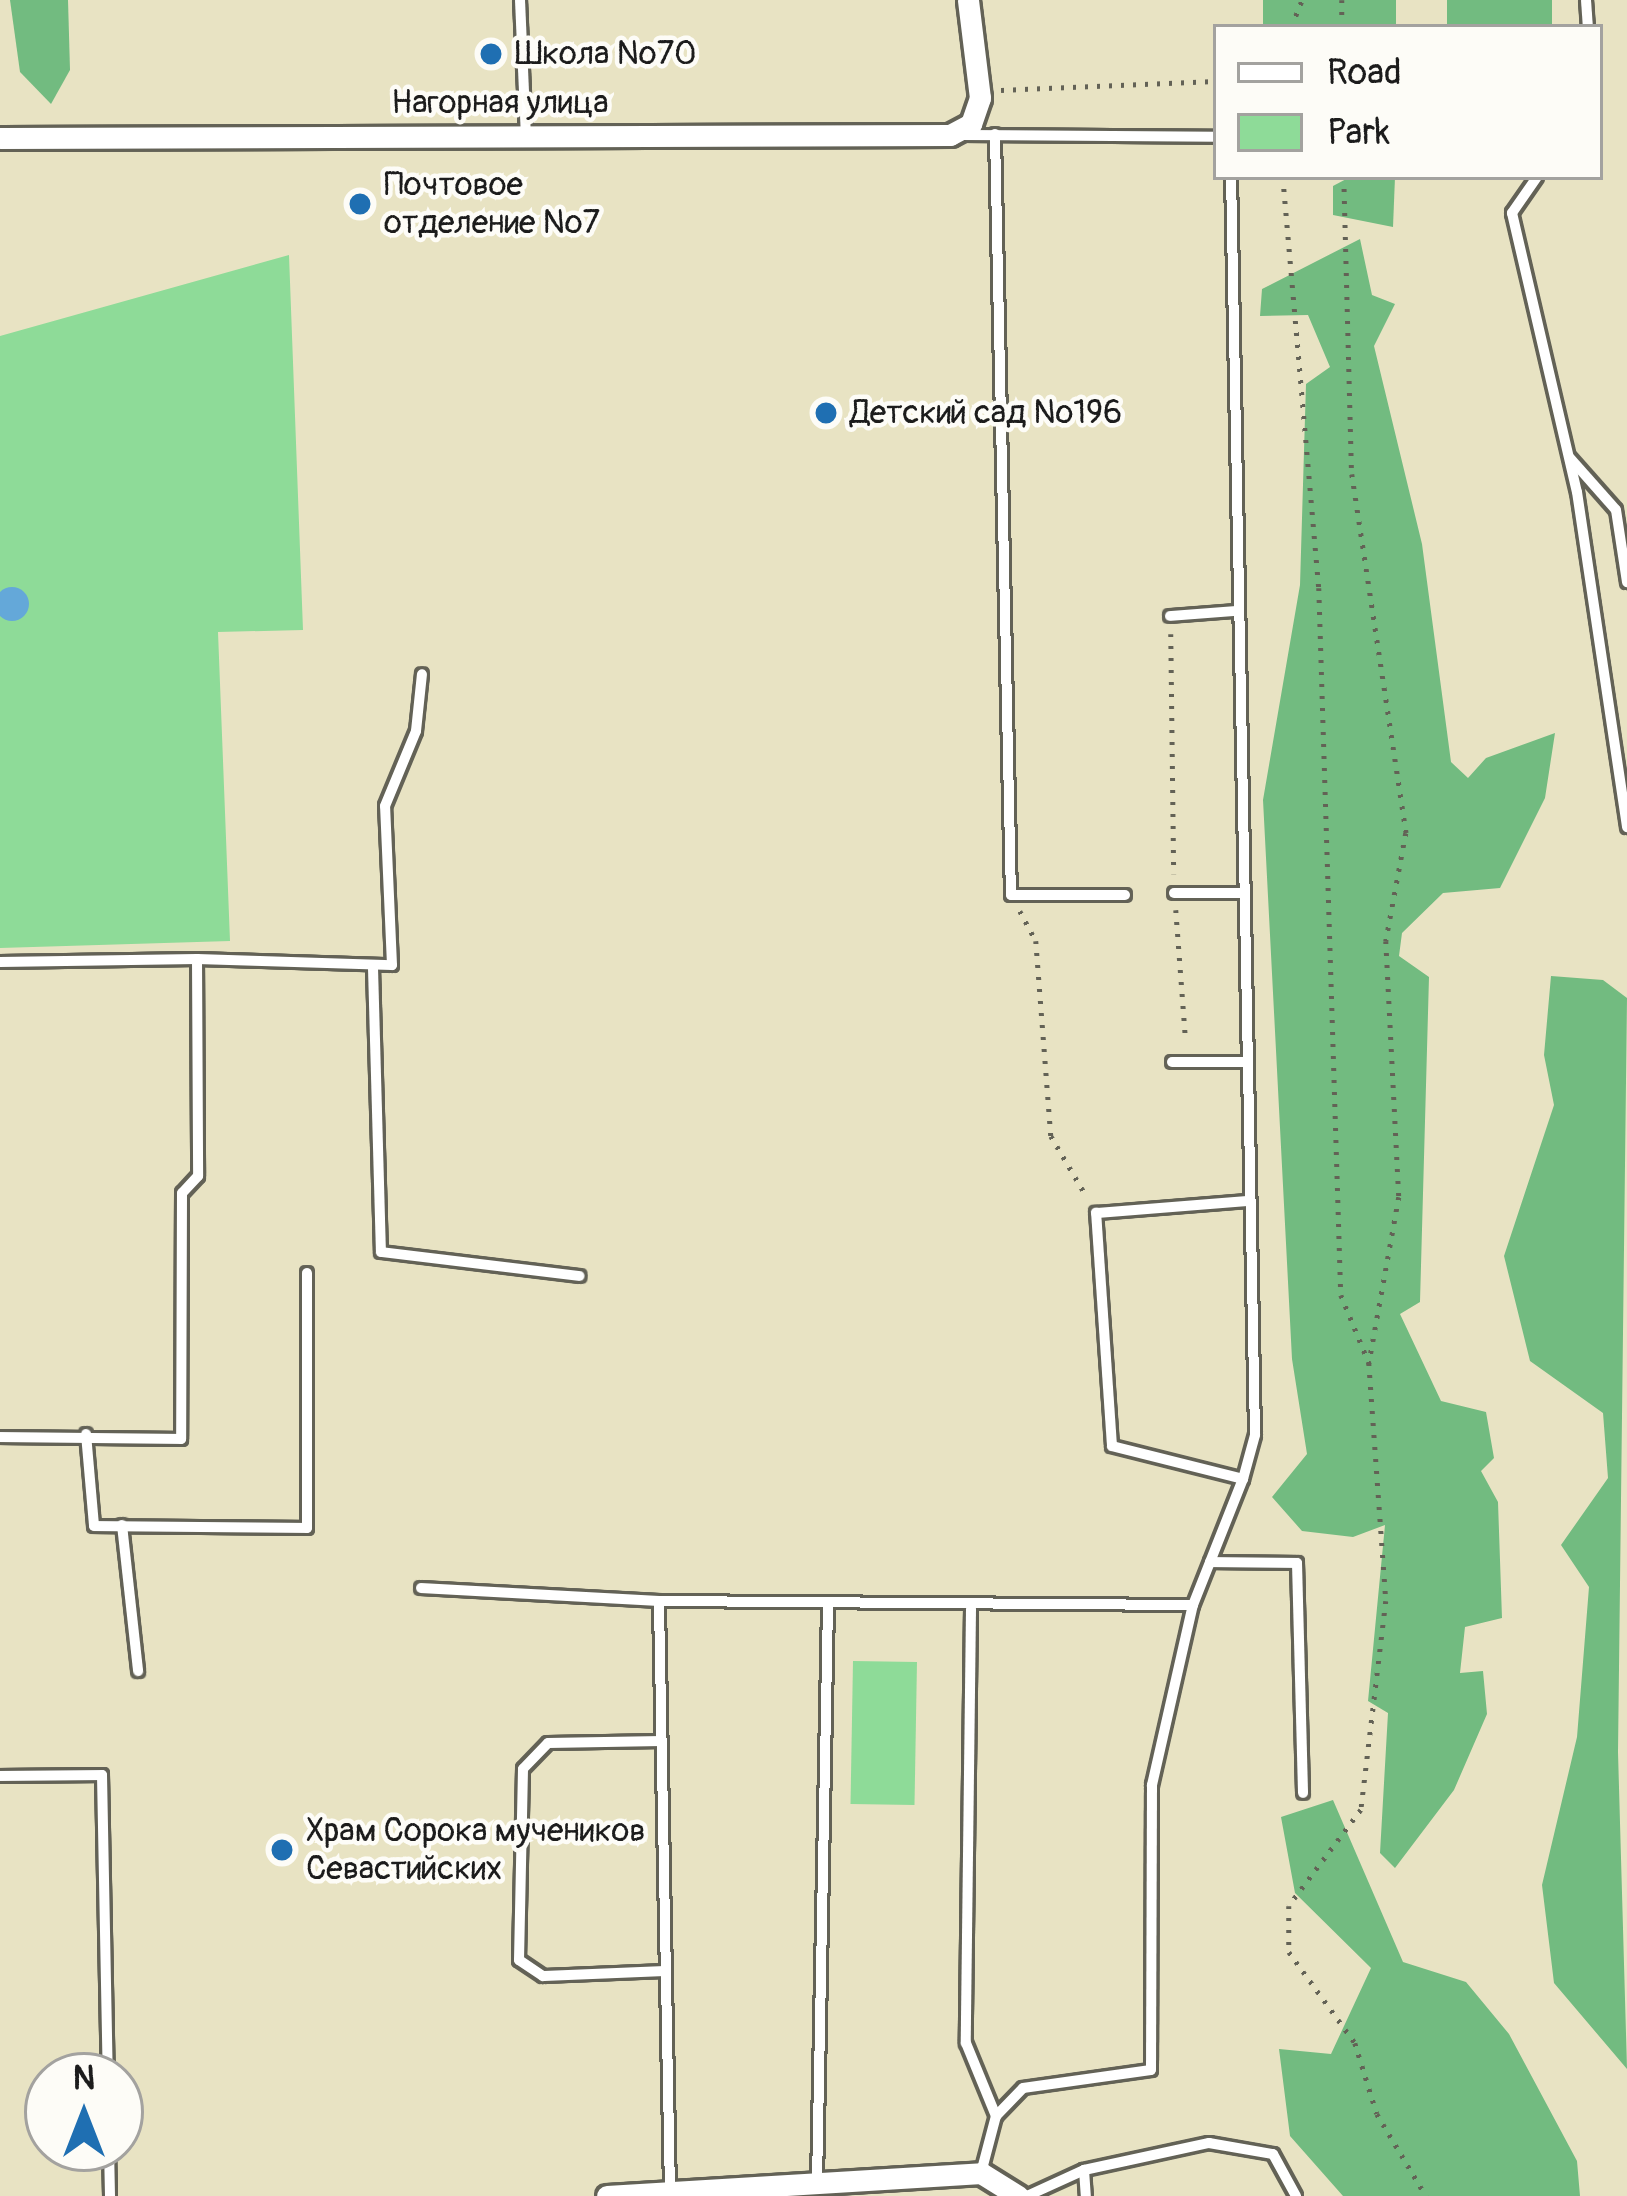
<!DOCTYPE html>
<html>
<head>
<meta charset="utf-8">
<style>
	body { margin:0 }
	#map { position:relative; width:1627px; height:2196px; overflow:hidden; background:#e8e3c3; font-family:Pangolin,sans-serif }
	div>[style] { position:absolute }
	.green>* { inset:0; background:#8edb98; transform-origin:0 0 }
	.forest>* { inset:0; background:#72bb80; transform-origin:0 0 }
	.water>* { inset:0; background:#64a8d9 }
	.round { border-radius:50% }
	.path>* { height:4.5px; margin-top:-2.25px; transform-origin:0; background:repeating-linear-gradient(90deg,#636256 0 3px,transparent 0 12px) }
	.roads { filter:drop-shadow(3px 0 #636256) drop-shadow(-3px 0 #636256) drop-shadow(0 3px #636256) drop-shadow(0 -3px #636256) }
	.lane>* { height:10px; margin:-5px; padding:0 5px; transform-origin:5px; border-radius:5px; background:#fff }
	.street>* { height:21px; margin:-10.5px; padding:0 10.5px; transform-origin:10.5px; border-radius:10.5px; background:#fff }
	.dots>* { width:33px; height:33px; translate:-50% -50%; box-sizing:border-box; border:6px solid #fdfcf7; border-radius:50% }
	span { translate:-50% -50%; white-space:nowrap; text-align:center; line-height:1.15; -webkit-text-stroke:9px #fdfcf7; paint-order:stroke }
	.poi-label { font-size:33px; color:#1c1c1c }
	.left { translate:0 -50%; text-align:left }
	.street-label { font-size:33px; color:#1c1c1c }
	.legend { position:absolute; left:1213px; top:24px; width:390px; height:156px; box-sizing:border-box; background:#fdfcf7; border:3px solid #a3a29f; margin:0; padding:15px 21px; list-style:none; font-size:36px; color:#1c1c1c }
	.legend li { display:flex; align-items:center; gap:24px; height:60px }
	.legend b { width:60px; border:3px solid #a3a29f }
	.north { position:absolute; left:24px; top:2052px; width:120px; height:120px; box-sizing:border-box; background:#fdfcf7; border:3px solid #a3a29f; border-radius:50%; rotate:0deg; font-size:33px; font-weight:700; line-height:48px; text-align:center; color:#1c1c1c }
	.north::after { content:''; display:block; margin:auto; width:42px; height:54px; background:#1f6fb2; clip-path:polygon(50% 0,100% 100%,50% 72%,0 100%) }
</style>
</head>
<body>
<div id="map">
	<div class="green">
		<div style="clip-path:polygon(289px 255px,303px 630px,218px 632px,230px 941px,0 948px,0 336px)"></div>
		<div style="left:853px;top:1661px;width:64px;height:143px;rotate:1deg"></div>
	</div>
	<div class="forest">
		<div style="clip-path:polygon(10px 0,68px 0,70px 70px,51px 104px,20px 72px)"></div>
		<div style="left:1263px;top:0;width:133px;height:27px"></div>
		<div style="left:1447px;top:0;width:105px;height:28px"></div>
		<div style="clip-path:polygon(1350px 177px,1395px 177px,1393px 227px,1333px 215px,1333px 186px)"></div>
		<div style="clip-path:polygon(1360px 239px,1372px 295px,1395px 304px,1374px 346px,1422px 544px,1451px 762px,1468px 778px,1486px 758px,1555px 733px,1545px 798px,1500px 888px,1443px 893px,1402px 933px,1399px 956px,1429px 977px,1420px 1302px,1400px 1314px,1441px 1401px,1486px 1412px,1494px 1458px,1481px 1471px,1498px 1502px,1502px 1618px,1465px 1627px,1460px 1673px,1483px 1671px,1487px 1714px,1454px 1790px,1395px 1868px,1380px 1853px,1388px 1713px,1368px 1701px,1385px 1525px,1353px 1537px,1302px 1531px,1272px 1497px,1307px 1454px,1292px 1359px,1263px 800px,1300px 585px,1306px 384px,1330px 367px,1308px 315px,1260px 316px,1262px 289px)"></div>
		<div style="clip-path:polygon(1551px 976px,1603px 980px,1627px 998px,1618px 1752px,1627px 2069px,1554px 1983px,1542px 1885px,1577px 1737px,1589px 1587px,1561px 1545px,1608px 1478px,1603px 1413px,1530px 1361px,1504px 1256px,1554px 1105px,1544px 1055px)"></div>
		<div style="clip-path:polygon(1333px 1800px,1403px 1962px,1466px 1982px,1509px 2034px,1577px 2161px,1580px 2196px,1343px 2196px,1290px 2136px,1279px 2049px,1331px 2054px,1371px 1968px,1295px 1893px,1281px 1817px)"></div>
	</div>
	<div class="water">
		<div class="round" style="left:-5px;top:587px;width:34px;height:34px"></div>
	</div>
	<div class="path">
		<div style="left:1342px;top:0;width:27px;rotate:90deg"></div>
		<div style="left:1291px;top:27px;width:29px;rotate:-68deg"></div>
		<div style="left:1001px;top:90px;width:215px;rotate:-2.4deg"></div>
		<div style="left:1283px;top:177px;width:413px;rotate:85deg"></div>
		<div style="left:1319px;top:588px;width:707px;rotate:88.22deg"></div>
		<div style="left:1341px;top:1295px;width:74px;rotate:67.6deg"></div>
		<div style="left:1344px;top:177px;width:297px;rotate:88.5deg"></div>
		<div style="left:1352px;top:474px;width:363px;rotate:81.4deg"></div>
		<div style="left:1406px;top:833px;width:110px;rotate:100.5deg"></div>
		<div style="left:1386px;top:941px;width:256px;rotate:87.1deg"></div>
		<div style="left:1399px;top:1197px;width:169px;rotate:100.2deg"></div>
		<div style="left:1369px;top:1363px;width:239px;rotate:85.9deg"></div>
		<div style="left:1386px;top:1601px;width:210px;rotate:96.8deg"></div>
		<div style="left:1361px;top:1810px;width:120px;rotate:126.9deg"></div>
		<div style="left:1289px;top:1906px;width:46px;rotate:90deg"></div>
		<div style="left:1289px;top:1952px;width:112px;rotate:54deg"></div>
		<div style="left:1355px;top:2043px;width:74px;rotate:72.8deg"></div>
		<div style="left:1377px;top:2114px;width:96px;rotate:59.1deg"></div>
		<div style="left:1171px;top:634px;width:240px;rotate:89.3deg"></div>
		<div style="left:1176px;top:910px;width:132px;rotate:85.7deg"></div>
		<div style="left:1020px;top:911px;width:34px;rotate:62deg"></div>
		<div style="left:1036px;top:941px;width:196px;rotate:85.6deg"></div>
		<div style="left:1051px;top:1136px;width:71px;rotate:59.5deg"></div>
	</div>
	<div class="roads">
		<div class="lane">
			<div style="left:520px;top:0;width:135px;rotate:87.5deg"></div>
			<div style="left:1586px;top:0;width:27px;rotate:86deg"></div>
			<div style="left:995px;top:134px;width:761px;rotate:88.8deg"></div>
			<div style="left:1011px;top:895px;width:114px"></div>
			<div style="left:961px;top:135px;width:255px;rotate:0.4deg"></div>
			<div style="left:1537px;top:177px;width:44px;rotate:124.8deg"></div>
			<div style="left:1512px;top:213px;width:286px;rotate:76.9deg"></div>
			<div style="left:1577px;top:492px;width:339px;rotate:81.5deg"></div>
			<div style="left:1570px;top:458px;width:69px;rotate:48.5deg"></div>
			<div style="left:1616px;top:510px;width:73px;rotate:81.3deg"></div>
			<div style="left:1170px;top:616px;width:65px;rotate:-4.4deg"></div>
			<div style="left:1174px;top:893px;width:69px"></div>
			<div style="left:197px;top:959px;width:195px;rotate:1.8deg"></div>
			<div style="left:392px;top:965px;width:159px;rotate:-92.5deg"></div>
			<div style="left:385px;top:806px;width:81px;rotate:-67.5deg"></div>
			<div style="left:416px;top:731px;width:57px;rotate:-84deg"></div>
			<div style="left:0;top:962px;width:197px;rotate:-0.9deg"></div>
			<div style="left:197px;top:959px;width:217px;rotate:89.7deg"></div>
			<div style="left:198px;top:1176px;width:23px;rotate:133deg"></div>
			<div style="left:182px;top:1193px;width:246px;rotate:90.2deg"></div>
			<div style="left:181px;top:1439px;width:181px;rotate:-179.4deg"></div>
			<div style="left:373px;top:968px;width:284px;rotate:88.4deg"></div>
			<div style="left:381px;top:1252px;width:200px;rotate:6.9deg"></div>
			<div style="left:1172px;top:1062px;width:74px"></div>
			<div style="left:86px;top:1434px;width:92px;rotate:85deg"></div>
			<div style="left:94px;top:1526px;width:213px;rotate:0.5deg"></div>
			<div style="left:307px;top:1528px;width:255px;rotate:-90deg"></div>
			<div style="left:1243px;top:1479px;width:135px;rotate:-165.9deg"></div>
			<div style="left:1112px;top:1446px;width:234px;rotate:-93.9deg"></div>
			<div style="left:1096px;top:1213px;width:153px;rotate:-4.5deg"></div>
			<div style="left:122px;top:1525px;width:147px;rotate:83.7deg"></div>
			<div style="left:1210px;top:1562px;width:87px;rotate:0.7deg"></div>
			<div style="left:1297px;top:1563px;width:230px;rotate:88.5deg"></div>
			<div style="left:421px;top:1588px;width:238px;rotate:3.1deg"></div>
			<div style="left:971px;top:1609px;width:434px;rotate:90.7deg"></div>
			<div style="left:966px;top:2043px;width:79px;rotate:67.7deg"></div>
			<div style="left:662px;top:1741px;width:114px;rotate:179deg"></div>
			<div style="left:548px;top:1743px;width:36px;rotate:134deg"></div>
			<div style="left:523px;top:1769px;width:191px;rotate:91.2deg"></div>
			<div style="left:519px;top:1960px;width:29px;rotate:34deg"></div>
			<div style="left:543px;top:1976px;width:123px;rotate:-2.3deg"></div>
			<div style="left:0;top:1776px;width:102px;rotate:-0.6deg"></div>
			<div style="left:102px;top:1775px;width:301px;rotate:88.9deg"></div>
			<div style="left:109px;top:2148px;width:48px;rotate:88.8deg"></div>
			<div style="left:1084px;top:2170px;width:26px;rotate:86deg"></div>
			<div style="left:981px;top:2173px;width:59px;rotate:-75.3deg"></div>
			<div style="left:996px;top:2116px;width:39px;rotate:-46deg"></div>
			<div style="left:1023px;top:2088px;width:129px;rotate:-8deg"></div>
			<div style="left:1151px;top:2070px;width:285px;rotate:-89.8deg"></div>
			<div style="left:1152px;top:1785px;width:185px;rotate:-77.2deg"></div>
			<div style="left:817px;top:2183px;width:577px;rotate:-88.91deg"></div>
			<div style="left:670px;top:2192px;width:591px;rotate:-91.07deg"></div>
			<div style="left:659px;top:1601px;width:534px;rotate:0.43deg"></div>
			<div style="left:1193px;top:1605px;width:136px;rotate:-68.4deg"></div>
			<div style="left:1243px;top:1479px;width:46px;rotate:-74.7deg"></div>
			<div style="left:1255px;top:1435px;width:1258px;rotate:-91.09deg"></div>
			<div style="left:1027px;top:2196px;width:63px;rotate:-24.5deg"></div>
			<div style="left:1084px;top:2170px;width:128px;rotate:-12.2deg"></div>
			<div style="left:1209px;top:2143px;width:65px;rotate:9.8deg"></div>
			<div style="left:1273px;top:2154px;width:48px;rotate:61.3deg"></div>
		</div>
		<div class="street">
			<div style="left:0;top:138px;width:950px;rotate:-0.18deg"></div>
			<div style="left:950px;top:135px;width:24px;rotate:-28deg"></div>
			<div style="left:971px;top:124px;width:28px;rotate:-71deg"></div>
			<div style="left:980px;top:98px;width:99px;rotate:-97deg"></div>
			<div style="left:607px;top:2196px;width:375px;rotate:-3.5deg"></div>
			<div style="left:981px;top:2173px;width:44px;rotate:31.9deg"></div>
		</div>
	</div>
	<div class="dots">
		<div style="left:491px;top:54px;background:#1f6fb2"></div>
		<div style="left:360px;top:204px;background:#1f6fb2"></div>
		<div style="left:826px;top:413px;background:#1f6fb2"></div>
		<div style="left:282px;top:1850px;background:#1f6fb2"></div>
	</div>
	<div class="poi-label">
		<span class="left" style="left:515px;top:54px">Школа №70</span>
		<span class="left" style="left:384px;top:204px">Почтовое<br>отделение №7</span>
		<span class="left" style="left:850px;top:413px">Детский сад №196</span>
		<span class="left" style="left:306px;top:1850px">Храм Сорока мучеников<br>Севастийских</span>
	</div>
	<div class="street-label">
		<span style="left:500px;top:103px">Нагорная улица</span>
	</div>
	<ul class="legend">
	<li><b style="height:15px;background:#fff"></b>Road</li>
	<li><b style="height:33px;background:#8edb98"></b>Park</li>
	</ul>
	<div class="north">N</div>
</div>
</body>
</html>
